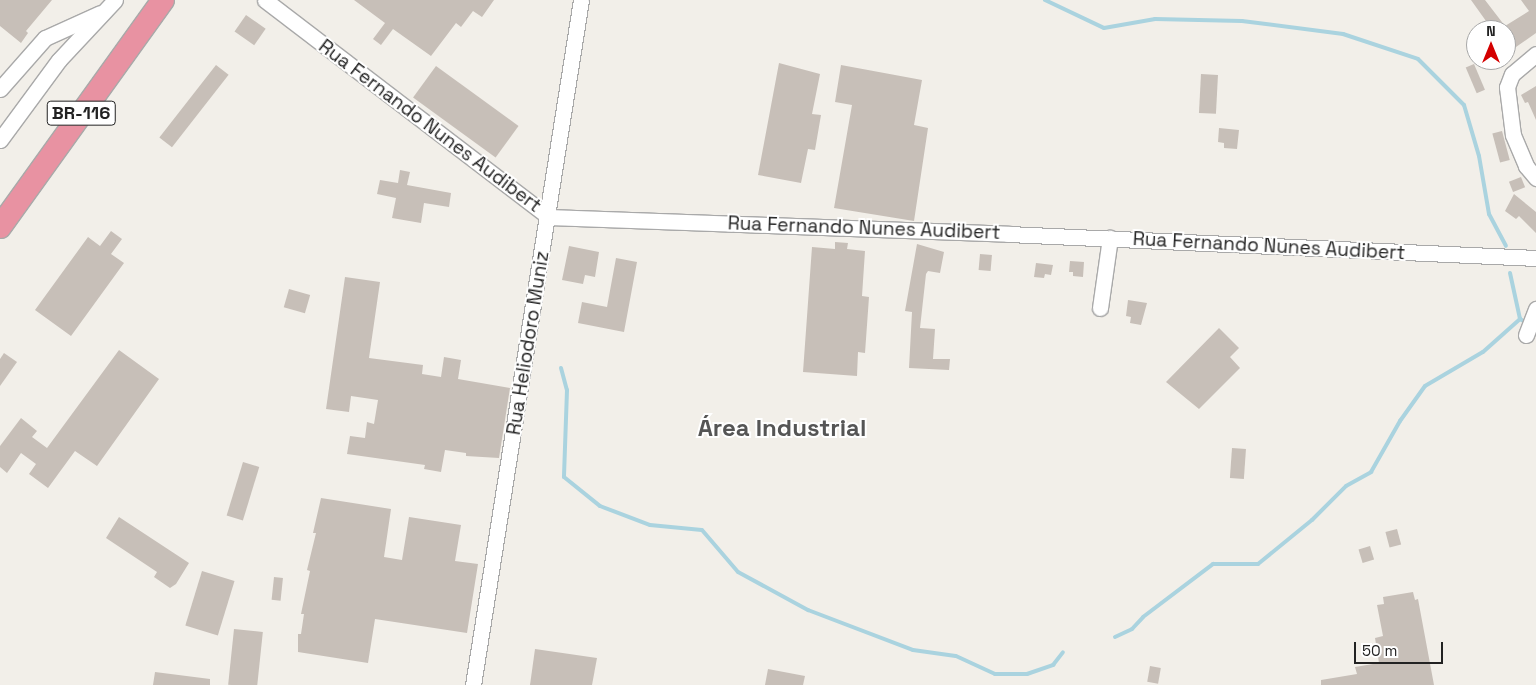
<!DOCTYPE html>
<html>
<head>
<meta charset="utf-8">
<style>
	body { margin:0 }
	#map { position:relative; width:1536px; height:685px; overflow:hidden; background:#f2efe9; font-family:"Space Grotesk",sans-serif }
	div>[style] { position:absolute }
	.stream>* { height:4px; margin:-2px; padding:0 2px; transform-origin:2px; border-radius:2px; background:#aad3df }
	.building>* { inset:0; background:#c7bfb8; transform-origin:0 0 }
	.roads { filter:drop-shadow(1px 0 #a9a9a9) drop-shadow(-1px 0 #a9a9a9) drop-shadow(0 1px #a9a9a9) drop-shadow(0 -1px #a9a9a9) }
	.minor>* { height:15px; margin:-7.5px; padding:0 7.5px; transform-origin:7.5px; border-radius:7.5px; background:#fff }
	.highway>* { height:22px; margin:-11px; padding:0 11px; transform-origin:11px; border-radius:11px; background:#e892a2 }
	span { translate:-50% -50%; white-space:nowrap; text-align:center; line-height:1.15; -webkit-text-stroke:4px #fff; paint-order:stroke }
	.shield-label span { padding:1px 4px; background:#fff; border:1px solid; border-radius:4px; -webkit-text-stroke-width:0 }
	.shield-label { font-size:18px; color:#222; font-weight:700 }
	.street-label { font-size:19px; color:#222 }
	.district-label { font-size:24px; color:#555; font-weight:700 }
	.north { position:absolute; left:1466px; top:20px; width:50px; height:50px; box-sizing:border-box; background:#fff; border:1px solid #a7a7a7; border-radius:50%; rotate:0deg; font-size:14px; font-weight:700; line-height:20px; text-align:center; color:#222 }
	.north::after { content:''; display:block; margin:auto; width:18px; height:22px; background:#d40000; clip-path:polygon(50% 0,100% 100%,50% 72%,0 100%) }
	.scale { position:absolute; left:1354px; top:642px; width:89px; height:22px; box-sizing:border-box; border:2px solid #222; border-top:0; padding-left:6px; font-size:15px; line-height:18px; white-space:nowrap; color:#222; -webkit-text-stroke:4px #fff; paint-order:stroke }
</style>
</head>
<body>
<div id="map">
	<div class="stream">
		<div style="left:1045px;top:0;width:65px;rotate:25.4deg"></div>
		<div style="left:1104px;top:28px;width:52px;rotate:-10deg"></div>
		<div style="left:1155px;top:19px;width:87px;rotate:1.3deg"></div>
		<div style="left:1242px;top:21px;width:102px;rotate:7.3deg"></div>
		<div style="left:1343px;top:34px;width:79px;rotate:18.4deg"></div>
		<div style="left:1418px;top:59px;width:65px;rotate:45deg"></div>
		<div style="left:1464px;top:105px;width:53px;rotate:73.6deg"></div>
		<div style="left:1479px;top:156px;width:59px;rotate:80.2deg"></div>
		<div style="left:1489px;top:214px;width:36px;rotate:62deg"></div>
		<div style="left:1510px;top:273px;width:47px;rotate:77.7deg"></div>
		<div style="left:1520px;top:319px;width:8px;rotate:30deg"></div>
		<div style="left:561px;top:368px;width:23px;rotate:75deg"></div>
		<div style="left:567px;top:390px;width:87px;rotate:92deg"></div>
		<div style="left:564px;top:477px;width:46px;rotate:38.9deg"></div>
		<div style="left:600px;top:506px;width:53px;rotate:20.8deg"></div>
		<div style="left:650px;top:525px;width:52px;rotate:5.5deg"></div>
		<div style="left:702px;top:530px;width:55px;rotate:49.4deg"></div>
		<div style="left:738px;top:572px;width:80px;rotate:28.5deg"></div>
		<div style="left:808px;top:610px;width:112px;rotate:20.9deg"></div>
		<div style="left:913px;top:650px;width:43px;rotate:7.9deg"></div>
		<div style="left:956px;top:656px;width:43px;rotate:24.8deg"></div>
		<div style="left:995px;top:674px;width:32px"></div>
		<div style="left:1027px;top:674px;width:28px;rotate:-19deg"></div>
		<div style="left:1053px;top:665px;width:16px;rotate:-52deg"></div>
		<div style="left:1115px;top:637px;width:19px;rotate:-25deg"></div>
		<div style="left:1132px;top:629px;width:16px;rotate:-47deg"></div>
		<div style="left:1143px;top:617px;width:88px;rotate:-37.1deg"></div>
		<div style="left:1213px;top:564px;width:45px"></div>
		<div style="left:1258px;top:564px;width:70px;rotate:-39.2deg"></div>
		<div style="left:1312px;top:520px;width:48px;rotate:-45deg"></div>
		<div style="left:1346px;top:486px;width:29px;rotate:-29deg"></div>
		<div style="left:1371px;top:472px;width:59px;rotate:-60.4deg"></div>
		<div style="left:1400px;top:421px;width:43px;rotate:-54.5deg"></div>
		<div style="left:1425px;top:386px;width:67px;rotate:-30.4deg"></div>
		<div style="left:1483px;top:352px;width:50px;rotate:-41.7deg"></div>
	</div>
	<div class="building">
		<div style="clip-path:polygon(0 0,52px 0,26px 31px,28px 33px,21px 43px,0 26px)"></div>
		<div style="clip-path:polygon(354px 0,494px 0,482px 17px,473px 11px,461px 27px,456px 23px,431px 56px,393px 29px,381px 45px,373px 39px,385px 23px)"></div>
		<div style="clip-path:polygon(1471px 0,1485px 0,1505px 26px,1529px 11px,1521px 0,1536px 0,1536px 33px,1506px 54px,1506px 30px,1472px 30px,1486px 21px)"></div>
		<div style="left:246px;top:15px;width:24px;height:20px;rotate:35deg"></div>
		<div style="clip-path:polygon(779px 63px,820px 74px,812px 114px,821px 115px,815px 150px,808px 149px,801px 183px,758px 175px)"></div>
		<div style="left:1474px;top:64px;width:28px;height:9px;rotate:67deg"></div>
		<div style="left:216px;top:65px;width:16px;height:92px;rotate:38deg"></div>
		<div style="clip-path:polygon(841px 65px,922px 80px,914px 125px,928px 128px,914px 221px,834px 208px,852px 105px,835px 102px)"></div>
		<div style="left:436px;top:66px;width:102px;height:39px;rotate:36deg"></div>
		<div style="left:1201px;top:74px;width:17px;height:39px;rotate:3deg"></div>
		<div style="clip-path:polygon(1536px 86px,1536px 120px,1528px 102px,1525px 103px,1521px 95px)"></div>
		<div style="clip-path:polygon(1219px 128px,1239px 130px,1237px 149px,1224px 148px,1224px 143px,1218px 142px)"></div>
		<div style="left:1502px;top:131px;width:30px;height:10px;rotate:75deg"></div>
		<div style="clip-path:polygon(400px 170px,410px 172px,407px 185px,451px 193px,449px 207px,424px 203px,421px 223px,392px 218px,396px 198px,377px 194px,380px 180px,398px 183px)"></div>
		<div style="left:1521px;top:177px;width:11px;height:13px;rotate:68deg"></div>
		<div style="clip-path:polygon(1514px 194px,1536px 212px,1536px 233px,1519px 216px,1516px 219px,1505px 211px)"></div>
		<div style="clip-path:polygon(111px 231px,122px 239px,111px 254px,124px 263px,71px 336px,35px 310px,88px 237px,100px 246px)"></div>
		<div style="clip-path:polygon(835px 242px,848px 243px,847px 249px,865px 251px,862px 296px,869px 297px,865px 353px,858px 352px,857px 376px,803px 372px,812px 247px,835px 249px)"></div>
		<div style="clip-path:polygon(917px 244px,944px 252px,940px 273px,928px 271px,926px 274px,920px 328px,935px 329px,933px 359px,950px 359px,949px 370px,909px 368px,912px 312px,905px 311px)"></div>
		<div style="clip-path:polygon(569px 246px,599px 252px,595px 277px,585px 275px,583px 284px,562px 280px)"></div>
		<div style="left:980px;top:254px;width:12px;height:16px;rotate:5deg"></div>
		<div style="clip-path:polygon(616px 258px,637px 262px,624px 332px,578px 323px,582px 302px,607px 307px)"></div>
		<div style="clip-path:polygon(1070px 261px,1084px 262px,1083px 277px,1073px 276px,1073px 272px,1069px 272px)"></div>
		<div style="clip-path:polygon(1036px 263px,1053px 265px,1051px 275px,1045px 274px,1044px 278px,1034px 277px)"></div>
		<div style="clip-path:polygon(345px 277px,380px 282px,369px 358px,423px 365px,422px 374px,441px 377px,444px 357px,461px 360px,458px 379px,510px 388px,499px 458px,466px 456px,466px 453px,445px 450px,441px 472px,424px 469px,425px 465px,347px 454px,350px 436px,365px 438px,367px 422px,374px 424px,378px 400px,351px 396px,349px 412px,326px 409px)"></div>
		<div style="left:289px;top:289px;width:22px;height:19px;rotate:16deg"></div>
		<div style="clip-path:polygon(1128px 300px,1147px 303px,1141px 325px,1130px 323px,1131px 317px,1126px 316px)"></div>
		<div style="clip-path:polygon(1219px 328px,1239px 348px,1230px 357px,1240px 368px,1199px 409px,1166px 382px)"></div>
		<div style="clip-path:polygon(119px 350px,159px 379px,97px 466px,75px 451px,48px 488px,29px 474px,36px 464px,21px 453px,7px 473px,0 467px,0 446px,21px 418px,37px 431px,32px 437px,47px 448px)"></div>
		<div style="clip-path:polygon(4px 353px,17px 362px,0 386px,0 359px)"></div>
		<div style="left:1232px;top:448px;width:14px;height:30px;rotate:4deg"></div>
		<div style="left:243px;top:462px;width:17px;height:56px;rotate:17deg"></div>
		<div style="clip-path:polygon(321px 498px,391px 509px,384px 557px,402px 560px,409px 517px,461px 525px,455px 561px,478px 564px,467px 633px,375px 619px,368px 663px,298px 652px,298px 634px,301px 634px,304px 614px,301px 614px,310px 571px,307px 570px,316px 533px,313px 533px)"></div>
		<div style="clip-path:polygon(119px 517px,189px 563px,176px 584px,170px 588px,154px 577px,157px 572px,106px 538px)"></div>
		<div style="left:1397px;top:529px;width:16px;height:12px;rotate:75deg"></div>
		<div style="left:1370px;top:546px;width:14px;height:12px;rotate:73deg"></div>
		<div style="left:202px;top:571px;width:34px;height:57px;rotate:17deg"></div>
		<div style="left:274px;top:577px;width:9px;height:23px;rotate:6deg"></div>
		<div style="clip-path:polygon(1413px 592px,1415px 600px,1418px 599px,1434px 685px,1321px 685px,1321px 680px,1357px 674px,1355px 667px,1379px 663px,1375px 638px,1383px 636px,1377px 605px,1384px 604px,1383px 597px)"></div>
		<div style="left:234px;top:629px;width:29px;height:56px;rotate:6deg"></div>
		<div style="clip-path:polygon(535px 649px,597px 658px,592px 685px,530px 685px)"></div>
		<div style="left:1150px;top:666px;width:11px;height:16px;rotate:10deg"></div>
		<div style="clip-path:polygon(768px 669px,805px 676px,803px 685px,765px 685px)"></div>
		<div style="clip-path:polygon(155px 672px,210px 679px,210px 685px,153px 685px)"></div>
	</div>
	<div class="roads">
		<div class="minor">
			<div style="left:265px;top:0;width:357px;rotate:37.4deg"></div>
			<div style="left:549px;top:217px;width:459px;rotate:2.1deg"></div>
			<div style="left:1008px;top:234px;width:529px;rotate:2.6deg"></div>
			<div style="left:1536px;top:54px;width:31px;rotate:140deg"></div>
			<div style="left:1512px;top:74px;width:14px;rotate:111deg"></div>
			<div style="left:1507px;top:87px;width:48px;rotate:82.9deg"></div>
			<div style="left:1513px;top:135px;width:34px;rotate:67deg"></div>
			<div style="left:1526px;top:166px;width:16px;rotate:50deg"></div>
			<div style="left:0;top:89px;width:68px;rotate:-48.6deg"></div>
			<div style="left:45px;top:38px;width:60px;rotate:-24.4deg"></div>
			<div style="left:0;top:140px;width:99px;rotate:-53.6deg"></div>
			<div style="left:59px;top:60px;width:82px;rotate:-47deg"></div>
			<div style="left:1100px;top:308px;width:71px;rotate:-81.9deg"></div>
			<div style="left:1526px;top:335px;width:28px;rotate:-69deg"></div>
			<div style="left:473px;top:685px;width:693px;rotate:-81.04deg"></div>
		</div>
		<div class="highway">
			<div style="left:0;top:227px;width:279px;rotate:-54.3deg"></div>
		</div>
	</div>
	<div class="shield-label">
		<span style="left:81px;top:113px">BR-116</span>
	</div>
	<div class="street-label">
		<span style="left:430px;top:126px;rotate:37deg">Rua Fernando Nunes Audibert</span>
		<span style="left:864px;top:228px;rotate:2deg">Rua Fernando Nunes Audibert</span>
		<span style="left:1269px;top:246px;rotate:3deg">Rua Fernando Nunes Audibert</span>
		<span style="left:528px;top:343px;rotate:-81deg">Rua Heliodoro Muniz</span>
	</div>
	<div class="district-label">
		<span style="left:782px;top:428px">Área Industrial</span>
	</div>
	<div class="north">N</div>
	<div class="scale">50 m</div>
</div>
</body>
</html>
